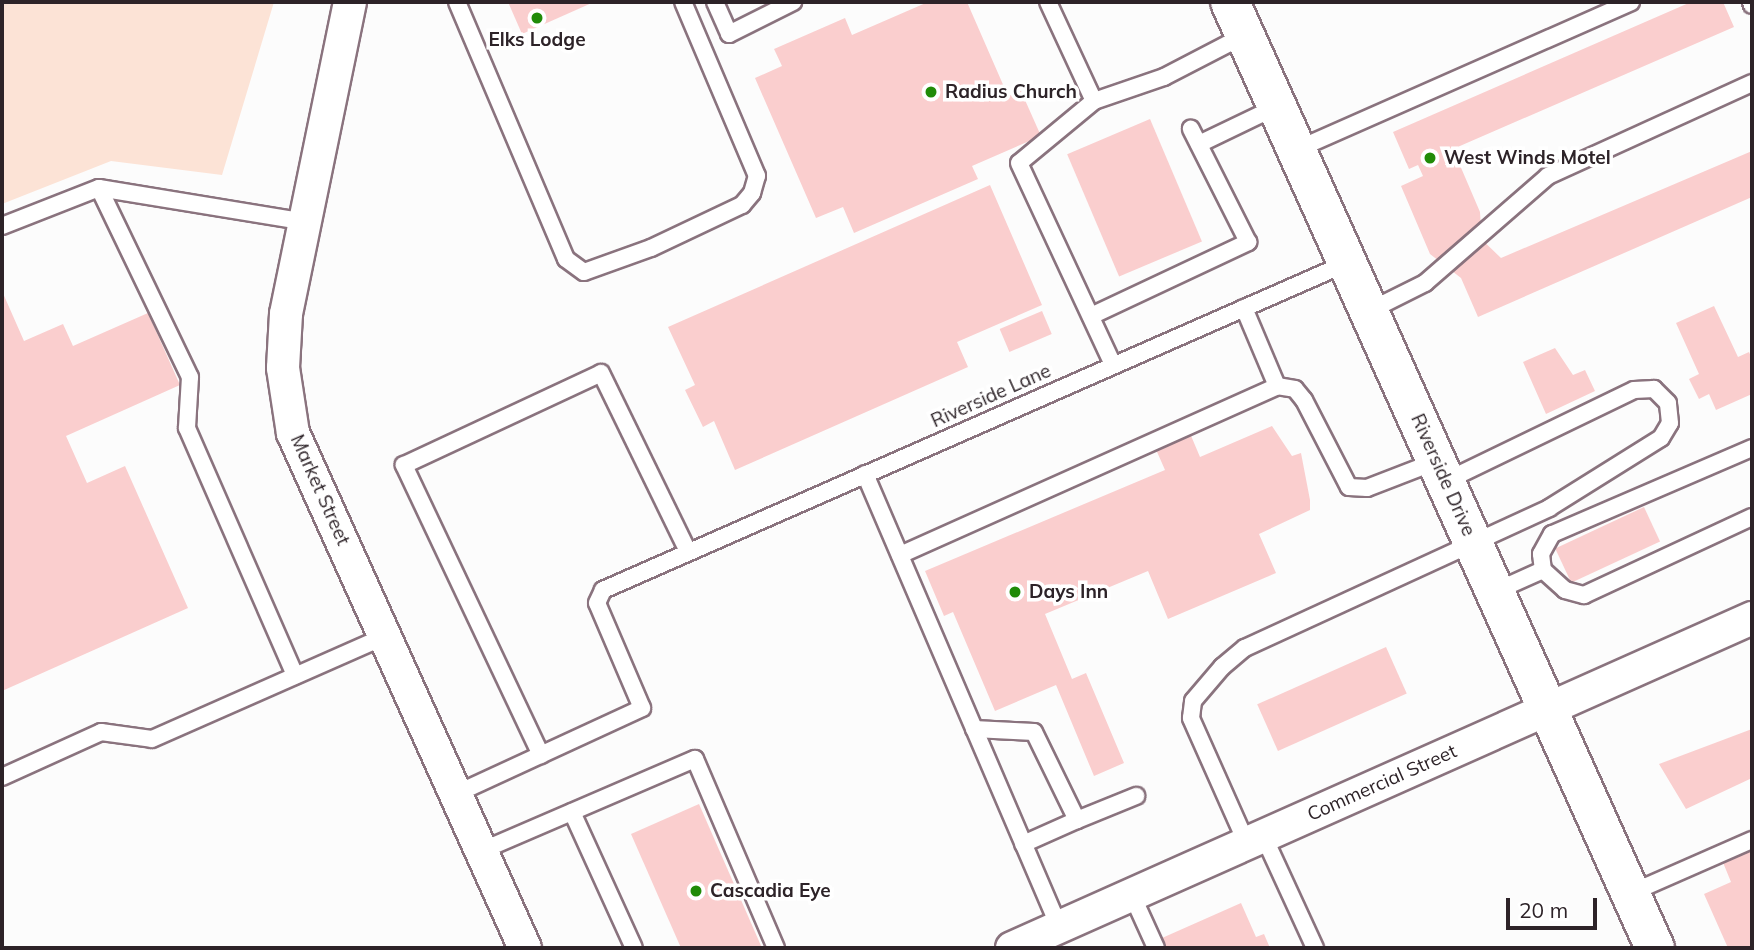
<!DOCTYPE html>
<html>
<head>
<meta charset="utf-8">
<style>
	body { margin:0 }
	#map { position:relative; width:1754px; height:950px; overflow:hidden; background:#fcfcfc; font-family:Mulish,sans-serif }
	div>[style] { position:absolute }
	.green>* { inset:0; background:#fce3d6 }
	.building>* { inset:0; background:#facece; transform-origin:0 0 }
	.roads { filter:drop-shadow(2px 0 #8a737e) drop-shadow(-2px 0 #8a737e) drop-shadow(0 2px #8a737e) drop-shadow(0 -2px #8a737e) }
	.lane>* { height:16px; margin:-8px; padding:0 8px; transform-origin:8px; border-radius:8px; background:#fff }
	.street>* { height:32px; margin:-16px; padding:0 16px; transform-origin:16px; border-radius:16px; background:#fff }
	.secondary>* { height:38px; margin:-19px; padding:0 19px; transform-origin:19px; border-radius:19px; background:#fff }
	.dots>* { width:19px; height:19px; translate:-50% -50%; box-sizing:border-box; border:4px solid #fff; border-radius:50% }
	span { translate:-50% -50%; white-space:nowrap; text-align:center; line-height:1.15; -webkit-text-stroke:7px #fff; paint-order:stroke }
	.poi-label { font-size:19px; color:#2d2328; font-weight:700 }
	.left { translate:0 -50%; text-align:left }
	.street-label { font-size:19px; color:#2d2328 }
	.frame { position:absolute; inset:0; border:4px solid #2d2328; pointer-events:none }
	.scale { position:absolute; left:1506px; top:898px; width:91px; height:32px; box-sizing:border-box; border:4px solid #2d2328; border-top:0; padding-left:9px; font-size:21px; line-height:24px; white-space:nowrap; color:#2d2328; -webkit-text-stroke:5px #fff; paint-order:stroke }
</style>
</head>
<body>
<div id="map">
	<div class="green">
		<div style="clip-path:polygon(2px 2px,274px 2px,222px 175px,111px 161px,2px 204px)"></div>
	</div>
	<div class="building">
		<div style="clip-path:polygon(508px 2px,594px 2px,522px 34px)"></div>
		<div style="clip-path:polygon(928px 2px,967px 2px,1008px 96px,1021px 91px,1041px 136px,972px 166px,978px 179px,854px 233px,843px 207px,816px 218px,755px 78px,782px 66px,774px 49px,845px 18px,852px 35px)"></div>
		<div style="clip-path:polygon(1691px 2px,1723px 2px,1734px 27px,1453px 149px,1480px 212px,1481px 228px,1475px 233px,1501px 258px,1752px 151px,1752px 197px,1478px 317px,1461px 278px,1430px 254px,1401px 186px,1423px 176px,1418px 165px,1409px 169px,1393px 132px)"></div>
		<div style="left:1150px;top:119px;width:133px;height:90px;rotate:67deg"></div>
		<div style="clip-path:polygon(990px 185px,1042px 305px,957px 342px,968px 367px,735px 470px,714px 421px,703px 427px,685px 390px,695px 385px,668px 327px)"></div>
		<div style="clip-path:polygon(2px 291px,24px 341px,63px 324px,73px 346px,148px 313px,180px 385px,66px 436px,87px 483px,125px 466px,188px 608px,2px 691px)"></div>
		<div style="clip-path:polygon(1714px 306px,1738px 357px,1749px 352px,1752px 359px,1752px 394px,1716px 410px,1709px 394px,1699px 399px,1689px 379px,1699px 374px,1676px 323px)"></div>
		<div style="left:1042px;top:311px;width:25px;height:46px;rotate:67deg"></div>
		<div style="clip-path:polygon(1555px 348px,1573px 375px,1585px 370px,1595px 391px,1546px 414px,1523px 362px)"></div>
		<div style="clip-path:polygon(1272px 426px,1292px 456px,1301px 453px,1310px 500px,1310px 510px,1259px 534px,1276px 573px,1168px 619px,1148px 571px,1045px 614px,1072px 679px,1086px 673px,1124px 763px,1094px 776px,1056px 685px,995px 711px,953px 612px,944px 616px,925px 571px,1165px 470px,1154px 445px,1189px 431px,1200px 457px)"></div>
		<div style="left:1644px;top:507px;width:38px;height:98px;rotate:65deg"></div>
		<div style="left:1386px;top:647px;width:51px;height:141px;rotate:66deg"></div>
		<div style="clip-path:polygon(1752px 729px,1752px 778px,1686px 809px,1659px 764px)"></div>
		<div style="clip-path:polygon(699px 804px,762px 948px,681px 948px,631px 834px)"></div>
		<div style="clip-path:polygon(1752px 847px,1752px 948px,1728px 948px,1704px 894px,1731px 882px,1722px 860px)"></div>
		<div style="clip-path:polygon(1241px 903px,1256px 937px,1264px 934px,1270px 948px,1166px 948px,1162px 938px)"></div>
	</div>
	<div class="roads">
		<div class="lane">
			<div style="left:457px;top:2px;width:279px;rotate:67deg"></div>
			<div style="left:566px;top:259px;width:22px;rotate:36deg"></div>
			<div style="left:584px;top:272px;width:71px;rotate:-19.7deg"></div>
			<div style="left:651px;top:248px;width:101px;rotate:-25.3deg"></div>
			<div style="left:742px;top:205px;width:16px;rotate:-50deg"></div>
			<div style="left:752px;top:193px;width:18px;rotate:-74deg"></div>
			<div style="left:757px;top:176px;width:189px;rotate:-113deg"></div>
			<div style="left:715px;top:2px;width:35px;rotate:66deg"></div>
			<div style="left:729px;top:34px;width:72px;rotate:-26.6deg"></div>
			<div style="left:1048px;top:2px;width:109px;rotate:65.1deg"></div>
			<div style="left:1094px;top:101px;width:74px;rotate:-18.9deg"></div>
			<div style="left:1164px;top:77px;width:91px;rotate:-27.4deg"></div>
			<div style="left:1751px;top:2px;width:3px;rotate:72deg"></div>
			<div style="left:1094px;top:101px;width:97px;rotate:140.4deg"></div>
			<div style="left:1019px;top:163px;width:223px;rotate:65deg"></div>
			<div style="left:1199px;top:144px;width:88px;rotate:-25.7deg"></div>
			<div style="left:1298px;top:149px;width:364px;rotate:-23.8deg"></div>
			<div style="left:99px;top:188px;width:210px;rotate:64.3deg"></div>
			<div style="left:190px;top:377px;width:51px;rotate:93.4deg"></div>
			<div style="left:187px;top:428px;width:270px;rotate:66.4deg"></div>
			<div style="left:2px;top:226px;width:104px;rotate:-21.4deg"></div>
			<div style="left:99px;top:188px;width:211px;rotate:9.3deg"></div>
			<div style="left:1244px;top:308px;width:85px;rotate:67.1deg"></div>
			<div style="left:1369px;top:311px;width:63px;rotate:-26.6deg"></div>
			<div style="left:1425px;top:283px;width:163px;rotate:-41deg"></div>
			<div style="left:1548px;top:176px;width:224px;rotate:-24.5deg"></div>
			<div style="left:1091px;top:316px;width:174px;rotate:-25.2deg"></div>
			<div style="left:1248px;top:242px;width:127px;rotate:-116.8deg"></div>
			<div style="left:1752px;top:448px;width:218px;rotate:156.7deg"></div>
			<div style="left:1552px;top:534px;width:23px;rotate:119deg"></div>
			<div style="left:1541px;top:554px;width:16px;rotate:83deg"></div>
			<div style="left:1543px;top:570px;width:30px;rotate:42deg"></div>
			<div style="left:1565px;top:590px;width:20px;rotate:15deg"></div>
			<div style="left:1584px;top:595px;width:185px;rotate:-24.9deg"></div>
			<div style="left:865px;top:474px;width:493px;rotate:66.8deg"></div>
			<div style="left:900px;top:555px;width:413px;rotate:-24.1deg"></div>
			<div style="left:1277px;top:386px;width:18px;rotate:9deg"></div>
			<div style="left:1295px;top:389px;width:14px;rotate:51deg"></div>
			<div style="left:1304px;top:400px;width:98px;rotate:62.7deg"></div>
			<div style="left:1349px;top:487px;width:18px;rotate:3deg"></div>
			<div style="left:1367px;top:488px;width:75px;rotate:-21.1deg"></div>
			<div style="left:1496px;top:591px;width:51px;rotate:-24.1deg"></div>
			<div style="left:974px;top:729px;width:60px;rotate:2.9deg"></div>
			<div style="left:1034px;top:732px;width:98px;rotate:64deg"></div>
			<div style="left:1077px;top:820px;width:59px;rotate:156deg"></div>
			<div style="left:541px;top:755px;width:321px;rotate:-115.3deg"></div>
			<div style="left:404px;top:465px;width:217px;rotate:-25deg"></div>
			<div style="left:601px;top:373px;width:198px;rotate:64deg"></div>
			<div style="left:2px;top:777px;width:109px;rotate:-24.4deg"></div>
			<div style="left:101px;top:732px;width:51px;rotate:7.8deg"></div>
			<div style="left:152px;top:739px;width:255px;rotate:-23.8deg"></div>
			<div style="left:456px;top:794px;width:205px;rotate:-24.8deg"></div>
			<div style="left:642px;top:708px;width:114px;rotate:-113.2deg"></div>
			<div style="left:597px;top:603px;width:14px;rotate:-65deg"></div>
			<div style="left:603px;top:590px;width:813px;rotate:-23.73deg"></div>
			<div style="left:572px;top:812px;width:149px;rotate:65.5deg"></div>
			<div style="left:1077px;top:820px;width:64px;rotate:-22.1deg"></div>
			<div style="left:1264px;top:837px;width:122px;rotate:65.3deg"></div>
			<div style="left:1247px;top:844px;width:138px;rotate:-114deg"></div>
			<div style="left:1191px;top:718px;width:17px;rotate:-83deg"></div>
			<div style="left:1193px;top:701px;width:45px;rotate:-49.5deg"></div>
			<div style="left:1222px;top:667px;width:30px;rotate:-40deg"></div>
			<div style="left:1245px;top:648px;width:335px;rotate:-24.7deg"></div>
			<div style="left:1549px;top:508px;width:132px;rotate:-32deg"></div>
			<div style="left:1661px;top:438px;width:17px;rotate:-59deg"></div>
			<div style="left:1670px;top:423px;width:20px;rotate:-96deg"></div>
			<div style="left:1668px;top:403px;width:20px;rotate:-135deg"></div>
			<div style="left:1654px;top:389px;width:20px;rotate:177deg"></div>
			<div style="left:1634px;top:390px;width:209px;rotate:154.2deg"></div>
			<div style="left:481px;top:851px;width:233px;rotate:-23.3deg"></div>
			<div style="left:695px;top:759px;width:206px;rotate:66.8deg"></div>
			<div style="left:1631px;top:893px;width:132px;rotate:-23.7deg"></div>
			<div style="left:1132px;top:895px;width:58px;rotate:65.6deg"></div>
		</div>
		<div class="street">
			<div style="left:350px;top:2px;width:318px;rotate:101.6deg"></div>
			<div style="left:286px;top:314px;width:54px;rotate:93.2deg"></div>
			<div style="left:283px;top:368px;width:66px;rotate:81.3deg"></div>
			<div style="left:293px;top:433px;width:565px;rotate:65.75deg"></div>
			<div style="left:1012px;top:948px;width:810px;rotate:-24.03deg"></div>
		</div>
		<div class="secondary">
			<div style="left:1230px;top:2px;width:1037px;rotate:65.81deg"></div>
		</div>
	</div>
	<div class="dots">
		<div style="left:537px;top:18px;background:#208b08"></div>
		<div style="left:931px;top:92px;background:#208b08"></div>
		<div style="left:1430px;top:158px;background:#208b08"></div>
		<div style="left:1015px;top:592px;background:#208b08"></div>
		<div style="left:696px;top:891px;background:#208b08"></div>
	</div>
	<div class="poi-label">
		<span style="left:537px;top:40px">Elks Lodge</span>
		<span class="left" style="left:945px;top:92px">Radius Church</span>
		<span class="left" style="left:1444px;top:158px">West Winds Motel</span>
		<span class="left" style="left:1029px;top:592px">Days Inn</span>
		<span class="left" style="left:710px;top:891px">Cascadia Eye</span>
	</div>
	<div class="street-label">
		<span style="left:991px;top:396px;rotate:-24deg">Riverside Lane</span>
		<span style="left:1443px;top:475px;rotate:66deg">Riverside Drive</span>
		<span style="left:320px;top:490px;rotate:66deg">Market Street</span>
		<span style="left:1382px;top:783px;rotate:-24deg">Commercial Street</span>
	</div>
	<div class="frame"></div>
	<div class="scale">20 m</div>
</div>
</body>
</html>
